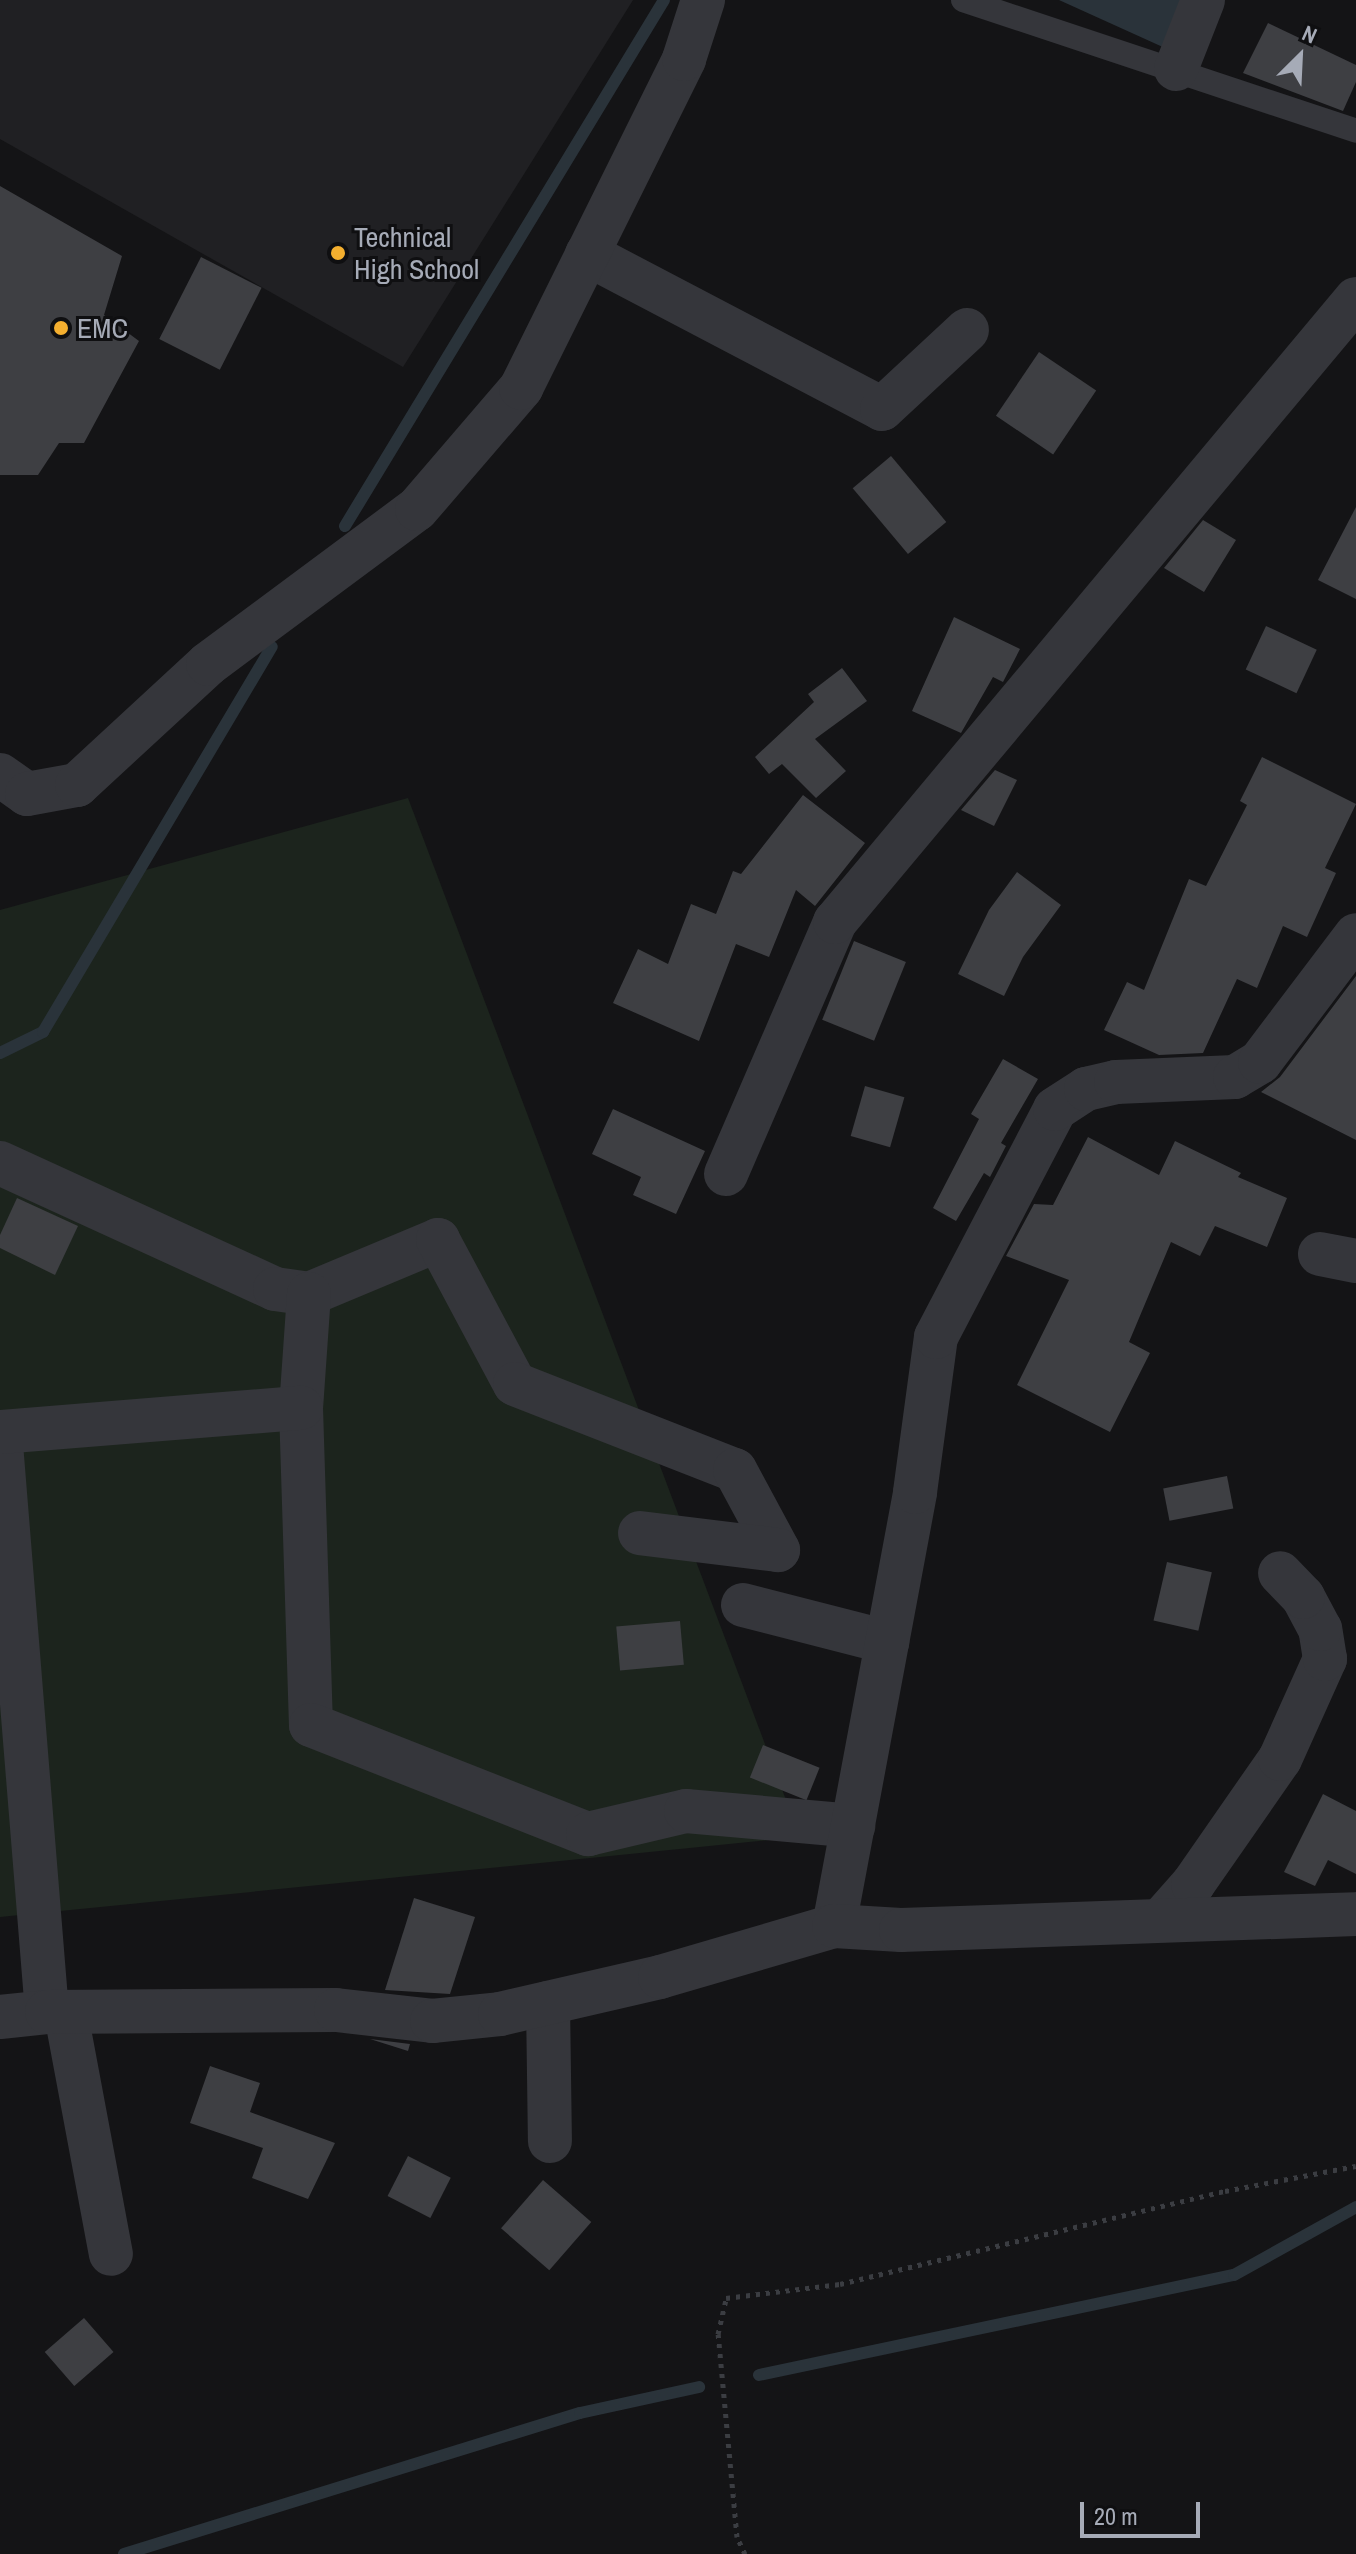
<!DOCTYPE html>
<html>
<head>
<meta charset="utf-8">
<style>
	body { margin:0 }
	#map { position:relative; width:1356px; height:2554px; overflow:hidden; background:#141416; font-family:"Archivo Narrow",sans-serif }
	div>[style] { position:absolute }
	.built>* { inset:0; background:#202023 }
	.green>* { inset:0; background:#1c241d }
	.water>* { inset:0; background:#2a333a }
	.stream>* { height:12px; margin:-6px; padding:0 6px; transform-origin:6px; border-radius:6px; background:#2a333a }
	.building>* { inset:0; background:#3e3f43; transform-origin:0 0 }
	.path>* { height:5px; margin-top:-2.5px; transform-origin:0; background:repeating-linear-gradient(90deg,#3b3d42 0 4px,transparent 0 10px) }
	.lane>* { height:24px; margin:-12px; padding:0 12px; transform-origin:12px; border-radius:12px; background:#35363b }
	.street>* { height:44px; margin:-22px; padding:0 22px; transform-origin:22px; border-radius:22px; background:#35363b }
	.dots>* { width:22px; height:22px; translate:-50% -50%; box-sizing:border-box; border:4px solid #0f0f11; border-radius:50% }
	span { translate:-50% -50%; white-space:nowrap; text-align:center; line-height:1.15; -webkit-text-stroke:6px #0f0f11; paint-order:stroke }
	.poi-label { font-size:28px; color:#a6abb7 }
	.left { translate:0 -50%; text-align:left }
	.north { position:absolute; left:1260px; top:16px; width:80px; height:80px; -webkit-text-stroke:6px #0f0f11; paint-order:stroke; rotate:24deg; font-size:22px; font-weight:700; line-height:32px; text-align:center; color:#a6abb7 }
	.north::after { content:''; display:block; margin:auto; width:28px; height:36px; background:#a6abb7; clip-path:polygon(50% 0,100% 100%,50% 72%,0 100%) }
	.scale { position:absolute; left:1080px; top:2502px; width:120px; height:36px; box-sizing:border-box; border:4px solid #a6abb7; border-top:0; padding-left:10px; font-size:24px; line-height:28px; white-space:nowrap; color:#a6abb7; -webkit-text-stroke:6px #0f0f11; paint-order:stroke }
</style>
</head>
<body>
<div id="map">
	<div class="built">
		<div style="clip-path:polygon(0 0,633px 0,403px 367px,0 139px)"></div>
	</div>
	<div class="green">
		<div style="clip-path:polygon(408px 798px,800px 1837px,0 1917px,0 910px)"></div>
	</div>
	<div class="water">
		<div style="clip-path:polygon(1059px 0,1200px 0,1176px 53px)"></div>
	</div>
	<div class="stream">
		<div style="left:345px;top:526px;width:615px;rotate:-58.76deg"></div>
		<div style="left:0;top:1053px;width:48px;rotate:-26deg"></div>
		<div style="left:43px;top:1032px;width:448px;rotate:-59.3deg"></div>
		<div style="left:759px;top:2375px;width:485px;rotate:-11.9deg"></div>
		<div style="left:1234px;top:2275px;width:140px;rotate:-29.1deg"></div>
		<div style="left:124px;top:2554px;width:477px;rotate:-17.2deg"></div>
		<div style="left:580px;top:2413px;width:122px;rotate:-12.3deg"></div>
	</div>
	<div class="building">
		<div style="clip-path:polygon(1268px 23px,1356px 65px,1356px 82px,1343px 111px,1243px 73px)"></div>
		<div style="clip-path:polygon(0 186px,122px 256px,104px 315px,139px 341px,84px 443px,59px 443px,38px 475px,0 475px)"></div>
		<div style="left:201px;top:257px;width:68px;height:92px;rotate:27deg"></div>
		<div style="left:1039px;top:352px;width:69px;height:77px;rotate:34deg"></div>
		<div style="left:891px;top:456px;width:86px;height:50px;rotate:50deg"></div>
		<div style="clip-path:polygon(1356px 507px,1356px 599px,1318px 580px)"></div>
		<div style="clip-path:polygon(1203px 520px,1236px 540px,1204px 592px,1164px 568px)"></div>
		<div style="clip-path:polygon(954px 617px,1020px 649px,1003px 682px,993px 677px,961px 733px,912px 711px)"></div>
		<div style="left:1266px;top:626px;width:56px;height:48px;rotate:25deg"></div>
		<div style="clip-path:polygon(842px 668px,867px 701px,815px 739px,846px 771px,816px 798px,782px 764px,769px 774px,755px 757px,814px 702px,808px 694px)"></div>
		<div style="clip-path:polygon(1262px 757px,1356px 804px,1325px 868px,1336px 873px,1307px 937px,1283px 926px,1257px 988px,1237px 979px,1203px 1053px,1159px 1055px,1104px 1030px,1127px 982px,1144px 990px,1189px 879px,1206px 886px,1247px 805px,1240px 801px)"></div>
		<div style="clip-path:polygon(995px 770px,1017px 780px,994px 826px,961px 810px)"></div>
		<div style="clip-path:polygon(803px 795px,865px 843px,815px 906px,796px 890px,769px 957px,736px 944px,699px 1041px,613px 1003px,638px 949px,668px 964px,691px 904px,716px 914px,733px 871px,741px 874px)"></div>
		<div style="clip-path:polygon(1017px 872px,1061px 905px,1023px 957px,1004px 996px,958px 974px,989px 910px)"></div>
		<div style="left:854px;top:941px;width:56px;height:85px;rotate:22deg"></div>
		<div style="clip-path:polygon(1356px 976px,1356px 1140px,1261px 1092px,1280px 1077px)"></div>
		<div style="clip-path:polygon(1003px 1059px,1038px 1079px,1001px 1143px,1006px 1146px,990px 1177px,984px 1173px,956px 1221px,933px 1208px,979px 1119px,971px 1114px)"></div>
		<div style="left:865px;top:1086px;width:41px;height:52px;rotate:16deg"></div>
		<div style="clip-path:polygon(613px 1109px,705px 1151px,676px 1214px,633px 1195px,641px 1177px,592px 1154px)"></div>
		<div style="clip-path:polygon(1088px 1137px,1159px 1175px,1175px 1141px,1241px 1173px,1238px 1177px,1287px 1198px,1267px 1247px,1215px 1226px,1200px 1256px,1171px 1242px,1129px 1342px,1150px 1353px,1110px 1432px,1017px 1385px,1069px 1280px,1006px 1256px,1034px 1204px,1053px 1205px)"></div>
		<div style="clip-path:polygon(17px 1198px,78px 1226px,55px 1275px,0 1248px,0 1235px)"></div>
		<div style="left:1227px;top:1476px;width:33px;height:65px;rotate:79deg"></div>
		<div style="left:1167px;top:1562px;width:46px;height:60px;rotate:13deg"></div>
		<div style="left:680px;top:1621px;width:44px;height:64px;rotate:85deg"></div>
		<div style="left:763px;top:1745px;width:61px;height:35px;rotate:22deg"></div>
		<div style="clip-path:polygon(1323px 1794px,1356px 1811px,1356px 1874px,1328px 1860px,1315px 1886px,1284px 1872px)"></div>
		<div style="clip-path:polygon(414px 1898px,475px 1917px,450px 1994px,385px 1990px)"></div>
		<div style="clip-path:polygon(370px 2039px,410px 2044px,408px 2051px)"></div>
		<div style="clip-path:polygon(210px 2066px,260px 2083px,250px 2112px,335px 2143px,308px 2199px,252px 2178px,263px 2148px,190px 2123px)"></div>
		<div style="left:408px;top:2156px;width:48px;height:45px;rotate:27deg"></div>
		<div style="left:543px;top:2180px;width:64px;height:64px;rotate:41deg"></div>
		<div style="left:84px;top:2318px;width:45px;height:52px;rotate:49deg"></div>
	</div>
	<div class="path">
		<div style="left:745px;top:2554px;width:19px;rotate:-115deg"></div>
		<div style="left:737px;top:2537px;width:204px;rotate:-95.3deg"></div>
		<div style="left:718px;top:2334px;width:37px;rotate:-77deg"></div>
		<div style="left:726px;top:2298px;width:115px;rotate:-7deg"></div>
		<div style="left:840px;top:2284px;width:396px;rotate:-13.6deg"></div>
		<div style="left:1225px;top:2191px;width:133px;rotate:-10.8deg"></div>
	</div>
	<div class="lane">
		<div style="left:963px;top:0;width:414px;rotate:18.4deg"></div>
	</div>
	<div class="street">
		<div style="left:1176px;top:69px;width:74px;rotate:-68.6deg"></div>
		<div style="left:587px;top:254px;width:333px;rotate:27.7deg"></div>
		<div style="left:882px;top:409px;width:116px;rotate:-42.9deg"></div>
		<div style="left:0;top:775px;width:33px;rotate:35deg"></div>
		<div style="left:27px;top:794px;width:51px;rotate:-10.2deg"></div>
		<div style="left:77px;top:785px;width:178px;rotate:-42.7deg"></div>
		<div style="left:208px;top:664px;width:260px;rotate:-36.6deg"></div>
		<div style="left:417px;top:509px;width:160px;rotate:-49.3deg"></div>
		<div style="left:521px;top:388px;width:367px;rotate:-63.6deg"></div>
		<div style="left:684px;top:59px;width:62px;rotate:-72.1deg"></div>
		<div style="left:0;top:1163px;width:302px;rotate:24.6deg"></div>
		<div style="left:275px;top:1289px;width:34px;rotate:8deg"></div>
		<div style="left:309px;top:1294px;width:140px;rotate:-22.7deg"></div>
		<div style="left:438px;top:1240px;width:163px;rotate:61.9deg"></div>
		<div style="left:515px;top:1384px;width:236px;rotate:21.4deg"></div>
		<div style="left:735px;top:1470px;width:91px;rotate:61.7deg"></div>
		<div style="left:778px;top:1550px;width:139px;rotate:-173deg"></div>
		<div style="left:726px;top:1174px;width:275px;rotate:-66.6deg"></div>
		<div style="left:835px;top:922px;width:812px;rotate:-50.1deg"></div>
		<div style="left:1320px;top:1254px;width:37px;rotate:11deg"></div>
		<div style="left:309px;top:1294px;width:114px;rotate:94deg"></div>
		<div style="left:301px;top:1408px;width:317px;rotate:88.2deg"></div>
		<div style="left:311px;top:1725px;width:298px;rotate:21.5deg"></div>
		<div style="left:588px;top:1834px;width:101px;rotate:-13.2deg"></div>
		<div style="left:686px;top:1811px;width:168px;rotate:5.1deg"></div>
		<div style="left:743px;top:1605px;width:149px;rotate:14.4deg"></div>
		<div style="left:1162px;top:1919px;width:47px;rotate:-48.5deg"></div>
		<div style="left:1193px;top:1884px;width:152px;rotate:-55.2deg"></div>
		<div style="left:1280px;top:1759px;width:110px;rotate:-65.8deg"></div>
		<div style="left:1325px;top:1659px;width:30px;rotate:-99deg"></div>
		<div style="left:1320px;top:1629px;width:36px;rotate:-118deg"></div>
		<div style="left:1303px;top:1597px;width:33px;rotate:-134deg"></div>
		<div style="left:834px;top:1926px;width:441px;rotate:-79.4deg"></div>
		<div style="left:915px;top:1492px;width:156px;rotate:-82.3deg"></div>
		<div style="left:936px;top:1337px;width:257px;rotate:-62.4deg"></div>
		<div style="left:1055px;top:1109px;width:37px;rotate:-33deg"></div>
		<div style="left:1086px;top:1089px;width:31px;rotate:-13deg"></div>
		<div style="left:1116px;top:1082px;width:119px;rotate:-2.4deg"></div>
		<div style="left:1235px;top:1077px;width:29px;rotate:-31deg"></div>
		<div style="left:1260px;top:1062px;width:159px;rotate:-52.9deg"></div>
		<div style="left:548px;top:2003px;width:138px;rotate:89.2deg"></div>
		<div style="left:47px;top:2012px;width:582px;rotate:-94.63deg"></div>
		<div style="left:0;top:1432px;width:302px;rotate:-4.6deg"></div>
		<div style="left:66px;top:2014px;width:244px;rotate:79.4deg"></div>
		<div style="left:0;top:2017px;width:47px;rotate:-6.1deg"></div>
		<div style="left:47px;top:2012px;width:289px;rotate:-0.4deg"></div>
		<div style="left:336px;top:2010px;width:97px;rotate:6.5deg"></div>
		<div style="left:432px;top:2021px;width:68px;rotate:-5.9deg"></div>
		<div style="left:500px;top:2014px;width:164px;rotate:-13deg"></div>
		<div style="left:660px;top:1977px;width:181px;rotate:-16.3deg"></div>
		<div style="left:834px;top:1926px;width:67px;rotate:3.4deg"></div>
		<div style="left:901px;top:1930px;width:455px;rotate:-2deg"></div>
	</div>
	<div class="dots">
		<div style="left:338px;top:253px;background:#f4af2f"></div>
		<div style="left:61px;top:328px;background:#f4af2f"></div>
	</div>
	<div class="poi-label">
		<span class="left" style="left:354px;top:253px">Technical<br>High School</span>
		<span class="left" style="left:77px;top:328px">EMC</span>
	</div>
	<div class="north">N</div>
	<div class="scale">20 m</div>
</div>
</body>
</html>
